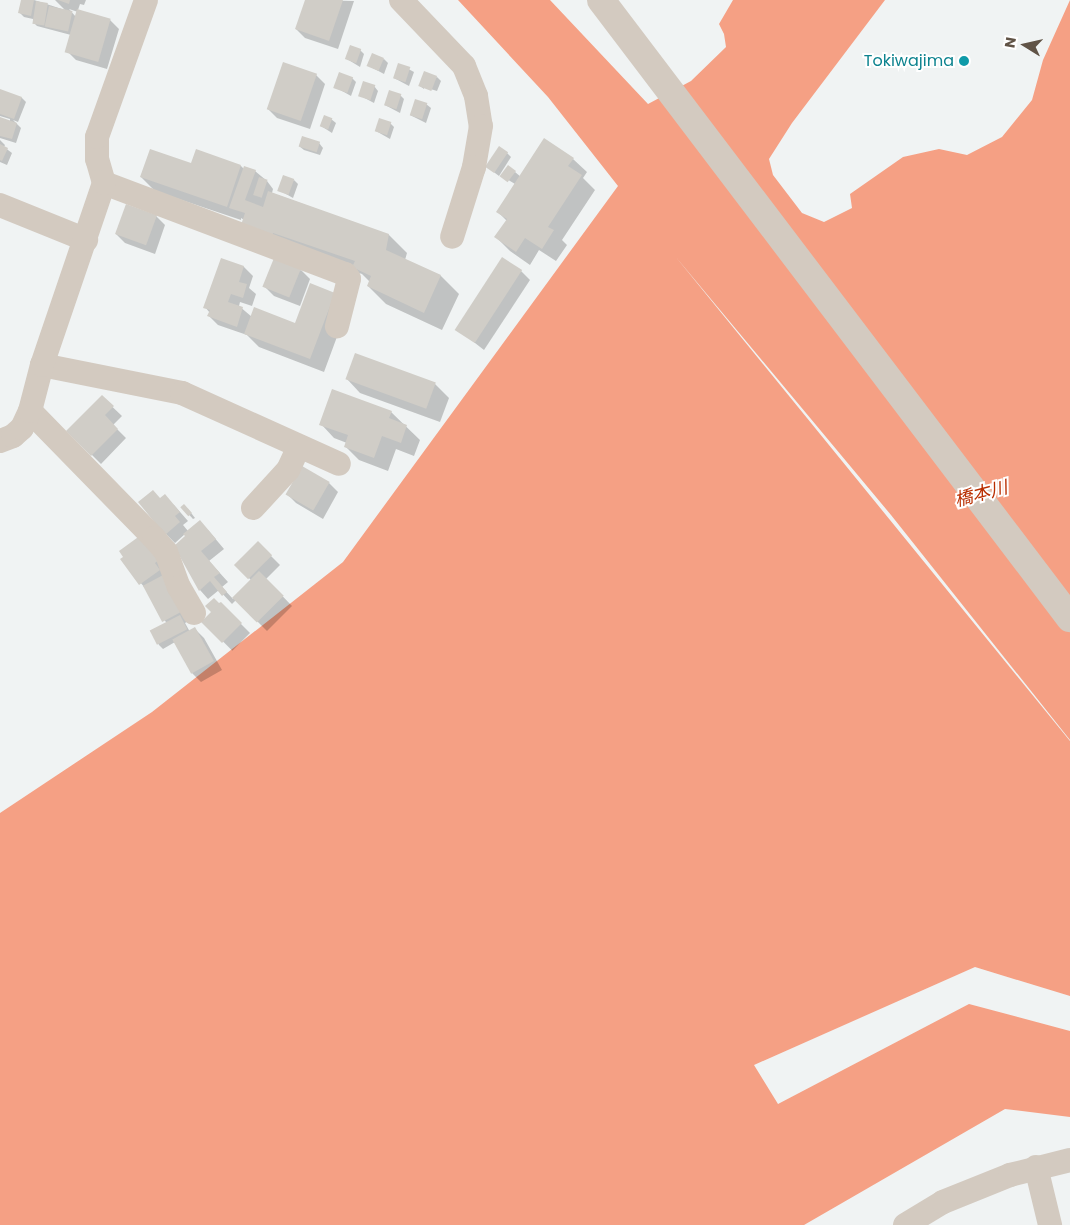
<!DOCTYPE html>
<html>
<head>
<meta charset="utf-8">
<style>
	body { margin:0 }
	#map { position:relative; width:1070px; height:1225px; overflow:hidden; background:#f0f3f3; font-family:Poppins,"Noto Sans JP",sans-serif }
	div>[style] { position:absolute }
	.water>* { inset:0; background:#f5a084 }
	.pier>* { inset:0; background:#f0f3f3 }
	.shadow>* { inset:0; background:#0003; transform-origin:0 0 }
	.building>* { inset:0; background:#d0cdc7; transform-origin:0 0 }
	.minor>* { height:24px; margin:-12px; padding:0 12px; transform-origin:12px; border-radius:12px; background:#d3cac0 }
	.tertiary>* { height:28px; margin:-14px; padding:0 14px; transform-origin:14px; border-radius:14px; background:#d3cac0 }
	.dots>* { width:14px; height:14px; translate:-50% -50%; box-sizing:border-box; border:2px solid #fff; border-radius:50% }
	span { translate:-50% -50%; white-space:nowrap; text-align:center; line-height:1.15; -webkit-text-stroke:4px #fff; paint-order:stroke }
	.culture-label { font-size:16px; color:#0d838f }
	.right { translate:-100% -50%; text-align:right }
	.water-label { font-size:18px; color:#b92e00; font-style:italic }
	.north { position:absolute; left:1000px; top:20px; width:50px; height:50px; -webkit-text-stroke:4px #fff; paint-order:stroke; rotate:280deg; font-size:14px; font-weight:700; line-height:20px; text-align:center; color:#605346 }
	.north::after { content:''; display:block; margin:auto; width:18px; height:22px; background:#605346; clip-path:polygon(50% 0,100% 100%,50% 72%,0 100%) }
</style>
</head>
<body>
<div id="map">
	<div class="water">
		<div style="clip-path:polygon(458px 0,550px 0,648px 104px,691px 81px,726px 47px,724px 34px,719px 24px,733px 0,885px 0,792px 123px,769px 159px,773px 175px,802px 213px,824px 222px,852px 208px,850px 194px,903px 157px,939px 149px,967px 155px,1002px 137px,1032px 100px,1043px 60px,1070px 0,1070px 740px,891px 515px,675px 256px,1070px 741px,1070px 1117px,1005px 1109px,804px 1225px,0 1225px,0 813px,152px 712px,343px 562px,618px 186px,548px 97px)"></div>
	</div>
	<div class="pier">
		<div style="clip-path:polygon(975px 967px,1070px 996px,1070px 1031px,969px 1004px,778px 1104px,754px 1065px)"></div>
	</div>
	<div class="shadow">
		<div style="clip-path:polygon(evenodd,22px 0,34px 0,65px 10px,55px 0,86px 0,84px 5px,80px 4px,78px 10px,110px 20px,119px 29px,107px 69px,76px 60px,67px 51px,71px 35px,37px 26px,33px 22px,33px 19px,24px 17px,20px 13px,22px 0,69px 9px,78px 12px,76px 17px,69px 9px)"></div>
		<div style="clip-path:polygon(306px 0,354px 1px,338px 49px,305px 38px,296px 29px)"></div>
		<div style="clip-path:polygon(360px 50px,364px 54px,360px 67px,347px 59px)"></div>
		<div style="clip-path:polygon(384px 59px,388px 63px,384px 74px,369px 66px)"></div>
		<div style="clip-path:polygon(399px 64px,414px 72px,409px 86px,394px 78px)"></div>
		<div style="clip-path:polygon(316px 75px,325px 84px,310px 129px,277px 118px,268px 109px)"></div>
		<div style="clip-path:polygon(437px 77px,441px 81px,437px 91px,424px 87px,424px 89px,420px 86px)"></div>
		<div style="clip-path:polygon(352px 78px,356px 82px,351px 96px,335px 87px)"></div>
		<div style="clip-path:polygon(374px 86px,378px 91px,374px 103px,359px 95px)"></div>
		<div style="clip-path:polygon(0 91px,22px 98px,26px 102px,18px 122px,13px 120px,21px 128px,16px 143px,0 138px,0 118px,10px 121px,10px 119px,0 116px)"></div>
		<div style="clip-path:polygon(400px 95px,404px 99px,400px 113px,385px 105px)"></div>
		<div style="clip-path:polygon(426px 104px,431px 108px,426px 123px,410px 115px)"></div>
		<div style="clip-path:polygon(331px 119px,336px 123px,332px 133px,321px 126px)"></div>
		<div style="clip-path:polygon(390px 123px,394px 127px,390px 139px,376px 131px)"></div>
		<div style="clip-path:polygon(0 140px,5px 145px,4px 147px,12px 153px,7px 165px,0 162px)"></div>
		<div style="clip-path:polygon(319px 143px,323px 148px,320px 155px,304px 150px,299px 146px)"></div>
		<div style="clip-path:polygon(507px 153px,511px 157px,499px 176px,487px 167px)"></div>
		<div style="clip-path:polygon(573px 159px,587px 172px,583px 178px,595px 190px,562px 240px,567px 245px,556px 261px,539px 250px,530px 265px,510px 251px,496px 237px,507px 221px,498px 212px,515px 184px,505px 178px,515px 172px,521px 177px)"></div>
		<div style="clip-path:polygon(192px 165px,241px 166px,244px 169px,255px 171px,267px 181px,273px 189px,272px 193px,389px 235px,407px 253px,405px 260px,441px 276px,459px 294px,442px 330px,386px 304px,368px 286px,370px 282px,362px 274px,291px 250px,241px 218px,241px 220px,155px 191px,141px 177px)"></div>
		<div style="clip-path:polygon(294px 180px,298px 184px,293px 198px,279px 190px)"></div>
		<div style="clip-path:polygon(156px 216px,165px 225px,155px 254px,125px 243px,116px 234px)"></div>
		<div style="clip-path:polygon(221px 260px,244px 267px,253px 276px,249px 288px,256px 294px,252px 306px,240px 302px,239px 306px,252px 317px,296px 324px,311px 285px,348px 307px,324px 372px,259px 347px,247px 335px,218px 325px,209px 316px,210px 313px,205px 307px)"></div>
		<div style="clip-path:polygon(301px 270px,310px 279px,300px 306px,274px 296px,265px 287px)"></div>
		<div style="clip-path:polygon(521px 271px,530px 280px,484px 350px,457px 329px)"></div>
		<div style="clip-path:polygon(347px 379px,435px 384px,449px 398px,440px 422px,360px 393px)"></div>
		<div style="clip-path:polygon(102px 397px,122px 416px,113px 425px,126px 438px,101px 464px,68px 431px)"></div>
		<div style="clip-path:polygon(391px 412px,420px 440px,414px 456px,396px 449px,388px 471px,359px 460px,345px 446px,347px 443px,334px 438px,321px 424px)"></div>
		<div style="clip-path:polygon(302px 467px,329px 483px,338px 492px,323px 519px,296px 503px,287px 494px)"></div>
		<div style="clip-path:polygon(161px 499px,174px 505px,188px 521px,183px 525px,188px 531px,208px 530px,224px 549px,209px 561px,228px 582px,222px 587px,233px 599px,251px 580px,236px 565px,258px 543px,280px 565px,266px 579px,292px 606px,267px 631px,236px 600px,232px 604px,219px 590px,208px 599px,200px 590px,187px 537px,185px 534px,175px 543px,166px 534px)"></div>
		<div style="clip-path:polygon(182px 507px,188px 509px,195px 518px,193px 519px)"></div>
		<div style="clip-path:polygon(150px 545px,192px 619px,185px 623px,190px 632px,195px 629px,204px 638px,222px 670px,201px 682px,192px 673px,175px 642px,163px 649px,159px 645px,152px 632px,167px 624px,149px 593px,122px 560px)"></div>
		<div style="left:221px;top:604px;width:41px;height:25px;rotate:45deg"></div>
	</div>
	<div class="building">
		<div style="clip-path:polygon(21px 0,34px 0,31px 16px,18px 13px)"></div>
		<div style="clip-path:polygon(58px 0,70px 0,69px 4px)"></div>
		<div style="clip-path:polygon(305px 0,343px 0,329px 41px,295px 29px)"></div>
		<div style="left:36px;top:1px;width:12px;height:23px;rotate:9deg"></div>
		<div style="left:49px;top:6px;width:24px;height:21px;rotate:12deg"></div>
		<div style="left:77px;top:9px;width:35px;height:45px;rotate:16deg"></div>
		<div style="left:350px;top:45px;width:12px;height:15px;rotate:20deg"></div>
		<div style="left:372px;top:53px;width:13px;height:14px;rotate:23deg"></div>
		<div style="left:283px;top:62px;width:36px;height:50px;rotate:19deg"></div>
		<div style="left:398px;top:63px;width:13px;height:16px;rotate:18deg"></div>
		<div style="left:424px;top:71px;width:14px;height:16px;rotate:21deg"></div>
		<div style="left:339px;top:72px;width:15px;height:17px;rotate:20deg"></div>
		<div style="left:363px;top:81px;width:13px;height:16px;rotate:18deg"></div>
		<div style="clip-path:polygon(0 89px,22px 97px,14px 119px,0 114px)"></div>
		<div style="left:389px;top:90px;width:13px;height:16px;rotate:18deg"></div>
		<div style="left:415px;top:99px;width:13px;height:17px;rotate:18deg"></div>
		<div style="left:324px;top:115px;width:9px;height:12px;rotate:21deg"></div>
		<div style="clip-path:polygon(0 117px,17px 123px,12px 139px,0 136px)"></div>
		<div style="left:379px;top:118px;width:13px;height:14px;rotate:18deg"></div>
		<div style="left:302px;top:136px;width:19px;height:11px;rotate:18deg"></div>
		<div style="clip-path:polygon(544px 138px,574px 158px,568px 166px,582px 175px,548px 227px,554px 230px,542px 249px,525px 238px,516px 252px,494px 237px,507px 219px,496px 212px)"></div>
		<div style="clip-path:polygon(0 144px,8px 148px,2px 161px,0 160px)"></div>
		<div style="left:499px;top:146px;width:11px;height:25px;rotate:34deg"></div>
		<div style="clip-path:polygon(150px 149px,191px 163px,196px 149px,241px 165px,227px 207px,140px 177px)"></div>
		<div style="left:508px;top:165px;width:10px;height:14px;rotate:37deg"></div>
		<div style="clip-path:polygon(244px 166px,256px 170px,245px 200px,263px 207px,268px 191px,389px 234px,386px 250px,441px 275px,424px 313px,367px 286px,371px 276px,352px 267px,355px 261px,273px 233px,272px 236px,241px 225px,245px 213px,229px 208px)"></div>
		<div style="left:283px;top:175px;width:12px;height:17px;rotate:20deg"></div>
		<div style="left:259px;top:177px;width:9px;height:19px;rotate:18deg"></div>
		<div style="left:126px;top:204px;width:33px;height:32px;rotate:20deg"></div>
		<div style="left:502px;top:257px;width:24px;height:87px;rotate:33deg"></div>
		<div style="clip-path:polygon(221px 258px,244px 266px,239px 282px,247px 284px,243px 298px,231px 294px,228px 302px,243px 307px,237px 327px,207px 316px,210px 310px,203px 308px)"></div>
		<div style="left:274px;top:258px;width:29px;height:31px;rotate:22deg"></div>
		<div style="clip-path:polygon(310px 283px,335px 293px,310px 359px,244px 334px,254px 307px,295px 323px)"></div>
		<div style="left:355px;top:353px;width:86px;height:28px;rotate:20deg"></div>
		<div style="clip-path:polygon(332px 389px,392px 411px,389px 418px,407px 425px,401px 443px,382px 436px,374px 458px,344px 447px,348px 435px,319px 425px)"></div>
		<div style="clip-path:polygon(102px 395px,114px 406px,105px 415px,118px 429px,91px 456px,66px 431px)"></div>
		<div style="left:302px;top:466px;width:32px;height:33px;rotate:30deg"></div>
		<div style="clip-path:polygon(153px 490px,160px 498px,165px 494px,180px 512px,175px 516px,180px 522px,165px 535px,138px 502px)"></div>
		<div style="left:184px;top:504px;width:12px;height:5px;rotate:48deg"></div>
		<div style="clip-path:polygon(200px 520px,216px 539px,201px 551px,220px 573px,214px 577px,227px 592px,222px 596px,210px 581px,199px 591px,174px 546px,185px 536px,183px 534px)"></div>
		<div style="clip-path:polygon(141px 535px,159px 560px,155px 563px,160px 570px,139px 585px,120px 559px,123px 557px,119px 551px)"></div>
		<div style="left:258px;top:541px;width:20px;height:34px;rotate:45deg"></div>
		<div style="left:259px;top:571px;width:35px;height:38px;rotate:45deg"></div>
		<div style="left:165px;top:574px;width:41px;height:25px;rotate:62deg"></div>
		<div style="clip-path:polygon(214px 598px,219px 603px,221px 602px,242px 623px,222px 643px,201px 622px,211px 612px,205px 606px)"></div>
		<div style="left:180px;top:615px;width:16px;height:34px;rotate:63deg"></div>
		<div style="left:195px;top:627px;width:39px;height:26px;rotate:61deg"></div>
	</div>
	<div class="minor">
		<div style="left:401px;top:0;width:91px;rotate:46.3deg"></div>
		<div style="left:464px;top:66px;width:32px;rotate:68deg"></div>
		<div style="left:476px;top:96px;width:30px;rotate:81deg"></div>
		<div style="left:481px;top:126px;width:42px;rotate:99.7deg"></div>
		<div style="left:474px;top:167px;width:73px;rotate:107.4deg"></div>
		<div style="left:104px;top:183px;width:258px;rotate:20.7deg"></div>
		<div style="left:345px;top:274px;width:6px;rotate:51deg"></div>
		<div style="left:349px;top:279px;width:49px;rotate:104.3deg"></div>
		<div style="left:0;top:205px;width:93px;rotate:22.1deg"></div>
		<div style="left:42px;top:365px;width:143px;rotate:11.3deg"></div>
		<div style="left:182px;top:393px;width:172px;rotate:24.3deg"></div>
		<div style="left:30px;top:411px;width:177px;rotate:45.7deg"></div>
		<div style="left:154px;top:538px;width:18px;rotate:49deg"></div>
		<div style="left:166px;top:552px;width:37px;rotate:70deg"></div>
		<div style="left:179px;top:587px;width:30px;rotate:60deg"></div>
		<div style="left:0;top:441px;width:14px;rotate:-21deg"></div>
		<div style="left:13px;top:436px;width:12px;rotate:-42deg"></div>
		<div style="left:22px;top:428px;width:19px;rotate:-65deg"></div>
		<div style="left:30px;top:411px;width:48px;rotate:-75.4deg"></div>
		<div style="left:42px;top:365px;width:192px;rotate:-71.2deg"></div>
		<div style="left:104px;top:183px;width:25px;rotate:-106deg"></div>
		<div style="left:97px;top:159px;width:22px;rotate:-90deg"></div>
		<div style="left:97px;top:137px;width:145px;rotate:-70.3deg"></div>
		<div style="left:253px;top:508px;width:52px;rotate:-47.4deg"></div>
		<div style="left:288px;top:470px;width:26px;rotate:-65deg"></div>
		<div style="left:1036px;top:1167px;width:60px;rotate:76.4deg"></div>
		<div style="left:905px;top:1225px;width:44px;rotate:-31.2deg"></div>
		<div style="left:943px;top:1202px;width:72px;rotate:-21.9deg"></div>
		<div style="left:1010px;top:1175px;width:62px;rotate:-14deg"></div>
	</div>
	<div class="tertiary">
		<div style="left:601px;top:0;width:776px;rotate:52.81deg"></div>
	</div>
	<div class="dots">
		<div style="left:964px;top:61px;background:#0f9aa8"></div>
	</div>
	<div class="culture-label">
		<span class="right" style="left:954px;top:61px">Tokiwajima</span>
	</div>
	<div class="water-label">
		<span style="left:981px;top:494px;rotate:-15deg">橋本川</span>
	</div>
	<div class="north">N</div>
</div>
</body>
</html>
